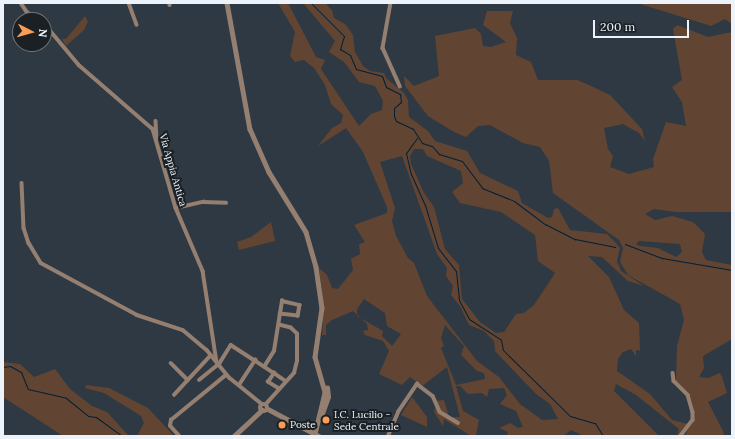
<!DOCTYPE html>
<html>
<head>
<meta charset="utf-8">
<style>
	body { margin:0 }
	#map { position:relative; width:735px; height:439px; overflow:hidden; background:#2e3943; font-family:Lora,serif }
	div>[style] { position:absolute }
	.green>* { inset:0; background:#614532 }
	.stream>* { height:1px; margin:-0.5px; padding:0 0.5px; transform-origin:0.5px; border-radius:0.5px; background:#001f38 }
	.minor>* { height:3.5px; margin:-1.75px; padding:0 1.75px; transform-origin:1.75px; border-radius:1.75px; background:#947f70 }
	.tertiary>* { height:4.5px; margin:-2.25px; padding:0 2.25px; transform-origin:2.25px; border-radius:2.25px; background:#947f70 }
	.tertiary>.ring { margin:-2.25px; padding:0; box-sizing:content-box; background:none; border:4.5px solid #947f70; border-radius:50% }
	.dots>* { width:11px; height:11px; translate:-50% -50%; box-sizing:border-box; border:2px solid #1a2024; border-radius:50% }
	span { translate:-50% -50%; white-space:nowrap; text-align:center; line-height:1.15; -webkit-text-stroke:4px #1a2024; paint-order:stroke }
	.street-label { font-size:10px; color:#ecf3fa }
	.poi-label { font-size:10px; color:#ecf3fa }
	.left { translate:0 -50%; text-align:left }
	.frame { position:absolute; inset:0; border:4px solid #ecf3fa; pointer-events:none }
	.north { position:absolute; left:12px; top:12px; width:40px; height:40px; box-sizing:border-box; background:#1a2024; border:1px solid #6e747a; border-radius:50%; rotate:96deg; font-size:11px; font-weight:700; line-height:16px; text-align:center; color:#ecf3fa }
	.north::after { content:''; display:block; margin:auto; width:14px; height:18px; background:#fc9d53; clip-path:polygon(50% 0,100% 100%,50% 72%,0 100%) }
	.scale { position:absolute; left:593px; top:20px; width:96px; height:18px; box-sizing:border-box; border:2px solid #ecf3fa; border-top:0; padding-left:5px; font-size:12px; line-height:14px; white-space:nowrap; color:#ecf3fa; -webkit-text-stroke:3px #1a2024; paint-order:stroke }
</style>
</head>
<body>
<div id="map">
	<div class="green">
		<div style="clip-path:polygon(evenodd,278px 3px,288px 3px,316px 57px,325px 60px,321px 69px,359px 126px,371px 114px,382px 110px,383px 101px,375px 86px,359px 82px,344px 62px,329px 52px,335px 41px,303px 3px,325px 3px,332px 10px,334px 18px,345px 24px,353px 35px,355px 52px,363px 66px,370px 71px,384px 73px,386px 78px,404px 93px,408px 100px,409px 117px,428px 131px,435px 141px,467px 151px,480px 173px,518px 191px,522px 203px,548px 218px,552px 217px,554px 209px,558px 208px,570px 230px,607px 234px,615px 242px,620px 248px,617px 261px,621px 271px,644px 286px,628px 281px,602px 257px,588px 256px,609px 277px,624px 310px,639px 323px,640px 351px,636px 350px,636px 356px,631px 349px,623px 352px,618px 359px,617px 371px,650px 394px,672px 420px,688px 424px,680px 436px,677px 436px,679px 429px,636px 395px,616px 384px,614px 391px,659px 436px,584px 436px,571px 430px,563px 436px,507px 436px,508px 432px,499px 428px,510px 423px,518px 428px,523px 427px,516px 411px,500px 404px,507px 395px,504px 388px,489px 389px,487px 397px,482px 393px,468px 394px,460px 386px,456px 386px,463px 411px,479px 420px,476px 435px,471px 436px,444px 419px,443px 426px,434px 412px,436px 401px,444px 400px,449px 417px,460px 417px,447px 367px,422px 386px,410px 377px,402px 385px,379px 374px,389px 351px,383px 341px,365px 335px,363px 331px,368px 330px,367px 324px,353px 311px,332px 320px,326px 325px,326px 335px,322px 335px,324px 308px,319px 268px,327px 275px,332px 288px,338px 289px,353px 270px,351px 259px,360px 254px,359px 244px,365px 242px,354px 225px,387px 213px,387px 207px,363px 152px,346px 128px,318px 146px,332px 128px,341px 123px,343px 115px,331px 104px,325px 85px,314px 68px,304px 60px,295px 62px,290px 56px,295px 32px,278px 3px,414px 149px,423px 149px,427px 156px,461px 171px,463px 183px,452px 192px,460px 203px,501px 212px,535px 235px,538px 261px,555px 273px,534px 305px,524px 313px,516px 314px,504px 332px,496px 333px,480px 322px,462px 299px,459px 265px,445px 249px,434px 207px,424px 193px,411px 164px,410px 156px,414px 149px,278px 3px,402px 156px,437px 254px,447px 268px,446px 276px,453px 286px,451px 295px,460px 306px,469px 325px,484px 331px,494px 341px,495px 351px,536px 394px,550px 404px,558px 419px,542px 420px,520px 404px,499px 377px,477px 361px,427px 296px,414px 263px,408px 258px,396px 236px,392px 221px,395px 208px,380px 162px,402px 156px,278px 3px,364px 299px,385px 313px,387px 326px,401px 334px,392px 346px,382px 336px,383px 331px,357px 316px,357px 309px,364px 299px,278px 3px,445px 325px,464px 346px,461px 355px,477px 371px,484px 373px,485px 379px,456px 385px,441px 348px,444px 346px,441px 338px,445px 325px)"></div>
		<div style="clip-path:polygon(637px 3px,732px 3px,732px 24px,725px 19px,711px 26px)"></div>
		<div style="clip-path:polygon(evenodd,487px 11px,513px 11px,510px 23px,517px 38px,516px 55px,531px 62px,538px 80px,577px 80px,589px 85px,610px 95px,642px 129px,645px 141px,639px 133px,623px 124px,604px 128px,608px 149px,613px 156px,610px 167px,629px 174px,654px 167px,653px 159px,666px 122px,686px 126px,682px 102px,672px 87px,682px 80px,673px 29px,677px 25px,708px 37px,732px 32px,732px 212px,676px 212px,654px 209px,645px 214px,655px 220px,672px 216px,693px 222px,705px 234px,702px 252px,706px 260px,732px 265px,732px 339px,703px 356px,704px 368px,699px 377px,708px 378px,720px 373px,722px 377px,727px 393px,708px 402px,724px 433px,722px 436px,685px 436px,695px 413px,690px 396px,676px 381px,677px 346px,684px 320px,680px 304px,628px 275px,620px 262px,623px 248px,619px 240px,553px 193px,549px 161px,540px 147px,523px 143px,490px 125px,478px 126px,466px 137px,454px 132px,428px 116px,405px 86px,404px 76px,414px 86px,439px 76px,435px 36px,475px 28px,481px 34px,483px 46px,491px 47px,506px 42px,483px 25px,487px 11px,639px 241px,680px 244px,682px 252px,676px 257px,658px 248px,639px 246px,636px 244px,639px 241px)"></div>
		<div style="clip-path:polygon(85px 16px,88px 22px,84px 30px,66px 46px,62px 39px,66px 39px)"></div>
		<div style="clip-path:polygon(271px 222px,275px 241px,239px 250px,237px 242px,251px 237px)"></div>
		<div style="clip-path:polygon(3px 362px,20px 364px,34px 377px,55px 369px,70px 389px,92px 406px,107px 412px,128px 435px,137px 436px,144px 423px,141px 416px,104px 393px,85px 388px,86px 385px,109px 388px,148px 408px,174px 436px,63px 436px,3px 397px)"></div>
		<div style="clip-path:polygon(412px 397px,427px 417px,427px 427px,401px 415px)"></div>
	</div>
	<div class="stream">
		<div style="left:311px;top:3px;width:47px;rotate:45deg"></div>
		<div style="left:344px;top:36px;width:14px;rotate:107deg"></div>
		<div style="left:340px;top:49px;width:12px;rotate:31deg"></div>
		<div style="left:350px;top:55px;width:15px;rotate:67deg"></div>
		<div style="left:356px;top:69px;width:27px;rotate:15deg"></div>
		<div style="left:382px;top:76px;width:12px;rotate:70deg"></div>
		<div style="left:386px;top:87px;width:16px;rotate:27deg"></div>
		<div style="left:400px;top:94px;width:8px;rotate:83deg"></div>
		<div style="left:401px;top:102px;width:9px;rotate:139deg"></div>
		<div style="left:394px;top:108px;width:8px;rotate:90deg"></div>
		<div style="left:394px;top:116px;width:5px;rotate:68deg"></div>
		<div style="left:396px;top:121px;width:19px;rotate:25deg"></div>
		<div style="left:413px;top:129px;width:17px;rotate:57deg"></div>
		<div style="left:422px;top:143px;width:10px;rotate:17deg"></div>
		<div style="left:432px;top:146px;width:11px;rotate:49deg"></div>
		<div style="left:439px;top:154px;width:24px;rotate:17deg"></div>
		<div style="left:462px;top:161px;width:34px;rotate:53deg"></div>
		<div style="left:482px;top:188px;width:35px;rotate:22deg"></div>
		<div style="left:514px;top:201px;width:39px;rotate:37deg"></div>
		<div style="left:545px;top:224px;width:34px;rotate:27deg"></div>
		<div style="left:575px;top:239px;width:41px;rotate:11.3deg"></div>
		<div style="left:417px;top:138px;width:19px;rotate:126deg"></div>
		<div style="left:406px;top:153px;width:22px;rotate:77deg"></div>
		<div style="left:411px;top:174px;width:34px;rotate:66deg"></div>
		<div style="left:425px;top:205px;width:45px;rotate:73.2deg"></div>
		<div style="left:438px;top:248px;width:29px;rotate:52deg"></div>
		<div style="left:456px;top:271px;width:29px;rotate:84deg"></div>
		<div style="left:459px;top:300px;width:21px;rotate:62deg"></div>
		<div style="left:469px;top:319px;width:38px;rotate:33deg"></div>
		<div style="left:501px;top:340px;width:10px;rotate:79deg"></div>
		<div style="left:503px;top:350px;width:94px;rotate:44.6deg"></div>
		<div style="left:570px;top:416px;width:26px;rotate:16deg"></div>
		<div style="left:595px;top:423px;width:15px;rotate:58deg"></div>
		<div style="left:625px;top:244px;width:40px;rotate:21deg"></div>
		<div style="left:662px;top:258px;width:71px;rotate:9.7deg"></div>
		<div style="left:3px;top:367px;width:7px;rotate:-8deg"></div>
		<div style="left:10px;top:366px;width:13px;rotate:29deg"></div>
		<div style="left:21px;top:372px;width:18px;rotate:68deg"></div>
		<div style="left:28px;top:389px;width:39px;rotate:13deg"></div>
		<div style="left:66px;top:398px;width:28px;rotate:39deg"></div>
		<div style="left:88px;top:416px;width:8px;rotate:7deg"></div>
		<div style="left:96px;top:417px;width:32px;rotate:36deg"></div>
	</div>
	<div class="minor">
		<div style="left:21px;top:3px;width:11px;rotate:56deg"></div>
		<div style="left:27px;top:12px;width:14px;rotate:34deg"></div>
		<div style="left:129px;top:3px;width:23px;rotate:70deg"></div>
		<div style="left:170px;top:3px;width:2px;rotate:90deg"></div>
		<div style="left:391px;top:3px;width:46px;rotate:100.1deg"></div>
		<div style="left:383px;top:48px;width:42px;rotate:65.9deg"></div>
		<div style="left:44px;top:23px;width:55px;rotate:50.2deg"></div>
		<div style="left:79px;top:65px;width:98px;rotate:40.9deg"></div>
		<div style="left:153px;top:129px;width:82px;rotate:73.8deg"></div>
		<div style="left:176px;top:208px;width:69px;rotate:66.8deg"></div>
		<div style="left:203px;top:271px;width:92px;rotate:81.3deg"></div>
		<div style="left:156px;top:121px;width:17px;rotate:87deg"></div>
		<div style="left:22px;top:183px;width:45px;rotate:87.5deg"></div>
		<div style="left:24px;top:228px;width:16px;rotate:72deg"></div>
		<div style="left:29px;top:243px;width:23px;rotate:59deg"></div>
		<div style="left:41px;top:263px;width:109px;rotate:28.4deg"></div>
		<div style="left:137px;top:315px;width:48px;rotate:18.1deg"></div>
		<div style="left:183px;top:330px;width:31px;rotate:40deg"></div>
		<div style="left:207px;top:350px;width:36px;rotate:51deg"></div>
		<div style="left:230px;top:378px;width:41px;rotate:39.1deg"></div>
		<div style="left:176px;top:208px;width:28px;rotate:-13deg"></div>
		<div style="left:203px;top:202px;width:23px;rotate:2deg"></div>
		<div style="left:171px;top:363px;width:24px;rotate:45deg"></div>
		<div style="left:264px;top:367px;width:19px;rotate:-58deg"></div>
		<div style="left:274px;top:351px;width:51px;rotate:-80.9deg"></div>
		<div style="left:282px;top:301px;width:18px;rotate:13deg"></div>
		<div style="left:300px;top:305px;width:11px;rotate:100deg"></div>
		<div style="left:298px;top:316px;width:18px;rotate:-174deg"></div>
		<div style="left:673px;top:373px;width:8px;rotate:83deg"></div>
		<div style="left:674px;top:381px;width:20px;rotate:45deg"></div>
		<div style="left:688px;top:395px;width:18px;rotate:74deg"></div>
		<div style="left:693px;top:412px;width:8px;rotate:90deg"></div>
		<div style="left:693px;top:420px;width:20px;rotate:127deg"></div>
		<div style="left:199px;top:380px;width:26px;rotate:-39deg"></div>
		<div style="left:219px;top:364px;width:22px;rotate:-58deg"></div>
		<div style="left:231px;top:345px;width:51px;rotate:33.1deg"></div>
		<div style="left:239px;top:385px;width:30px;rotate:-57deg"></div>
		<div style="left:279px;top:389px;width:13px;rotate:-148deg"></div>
		<div style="left:268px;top:382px;width:11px;rotate:-56deg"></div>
		<div style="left:274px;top:373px;width:14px;rotate:34deg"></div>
		<div style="left:174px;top:395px;width:54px;rotate:-47.2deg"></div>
		<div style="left:266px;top:404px;width:42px;rotate:-47.9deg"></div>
		<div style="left:294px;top:373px;width:12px;rotate:-76deg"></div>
		<div style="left:297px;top:361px;width:27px;rotate:-90deg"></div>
		<div style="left:297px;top:334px;width:8px;rotate:-135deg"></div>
		<div style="left:291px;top:328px;width:12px;rotate:-166deg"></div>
		<div style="left:179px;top:436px;width:13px;rotate:-132deg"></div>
		<div style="left:170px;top:426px;width:6px;rotate:-81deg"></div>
		<div style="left:171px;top:420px;width:71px;rotate:-39.3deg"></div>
		<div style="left:388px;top:436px;width:26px;rotate:-67deg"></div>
		<div style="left:398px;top:412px;width:34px;rotate:-56deg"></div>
		<div style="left:417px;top:384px;width:20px;rotate:37deg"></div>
		<div style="left:433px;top:396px;width:17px;rotate:66deg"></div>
		<div style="left:440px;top:412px;width:21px;rotate:31deg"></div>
	</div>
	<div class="tertiary">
		<div style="left:227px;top:3px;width:128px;rotate:79.7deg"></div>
		<div style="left:250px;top:129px;width:47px;rotate:66.2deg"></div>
		<div style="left:269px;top:172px;width:70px;rotate:58.3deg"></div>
		<div style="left:306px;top:232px;width:36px;rotate:74deg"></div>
		<div style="left:316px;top:267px;width:41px;rotate:81.7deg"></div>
		<div style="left:322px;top:308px;width:49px;rotate:98.1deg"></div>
		<div style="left:315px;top:357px;width:37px;rotate:74deg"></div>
		<div style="left:325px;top:393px;width:42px;rotate:103.7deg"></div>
		<div class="ring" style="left:260px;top:404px;width:3.5px;height:3.5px"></div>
		<div style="left:268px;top:409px;width:58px;rotate:27.9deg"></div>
		<div style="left:320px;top:419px;width:23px;rotate:-70deg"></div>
		<div style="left:328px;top:397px;width:9px;rotate:-96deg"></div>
		<div style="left:234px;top:436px;width:38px;rotate:-43deg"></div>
	</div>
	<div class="dots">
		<div style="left:326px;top:420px;background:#fc9d53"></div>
		<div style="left:282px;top:425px;background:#fc9d53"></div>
	</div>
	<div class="street-label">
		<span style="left:173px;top:170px;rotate:74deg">Via Appia Antica</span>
	</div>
	<div class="poi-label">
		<span class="left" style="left:334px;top:420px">I.C. Lucilio -<br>Sede Centrale</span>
		<span class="left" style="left:290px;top:425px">Poste</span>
	</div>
	<div class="frame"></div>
	<div class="north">N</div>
	<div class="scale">200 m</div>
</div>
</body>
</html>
